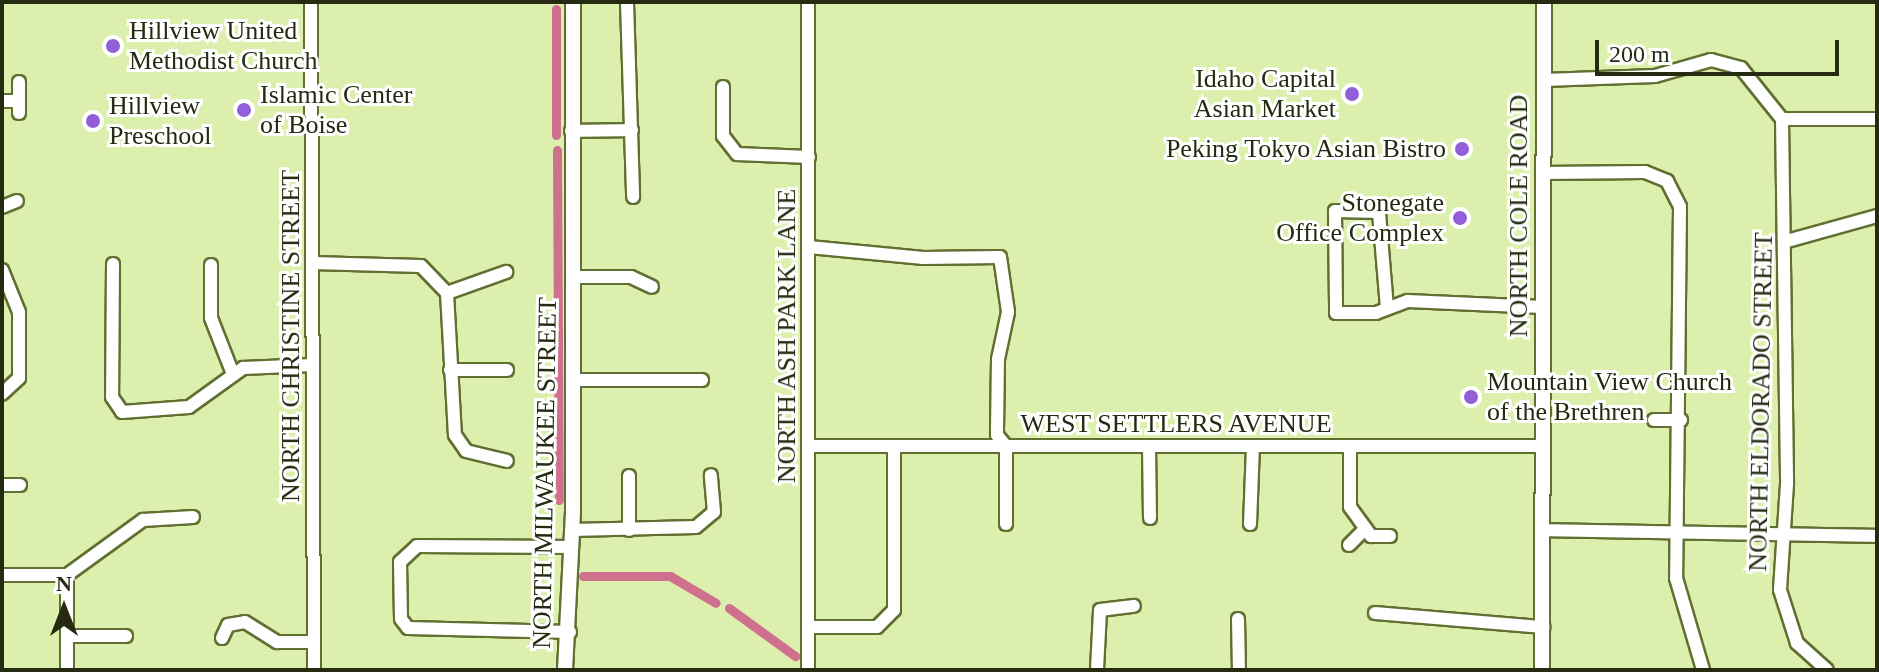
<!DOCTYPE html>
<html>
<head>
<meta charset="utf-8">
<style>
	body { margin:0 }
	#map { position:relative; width:1879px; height:672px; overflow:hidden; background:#ddefac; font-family:"Times New Roman",serif }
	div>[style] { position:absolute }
	.canal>* { height:9px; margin:-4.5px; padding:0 4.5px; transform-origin:4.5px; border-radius:4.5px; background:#cf708f }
	.roads { filter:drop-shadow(2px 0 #616f31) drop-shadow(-2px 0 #616f31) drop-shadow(0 2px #616f31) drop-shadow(0 -2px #616f31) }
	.minor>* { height:12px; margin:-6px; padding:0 6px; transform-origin:6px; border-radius:6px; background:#fff }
	.major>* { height:14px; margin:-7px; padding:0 7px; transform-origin:7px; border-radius:7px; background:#fff }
	.dots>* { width:22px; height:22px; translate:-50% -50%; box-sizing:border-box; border:4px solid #fff; border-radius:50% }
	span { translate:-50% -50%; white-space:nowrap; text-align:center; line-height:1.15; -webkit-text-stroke:6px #fff; paint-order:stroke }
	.poi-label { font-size:26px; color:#252a10 }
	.left { translate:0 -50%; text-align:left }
	.right { translate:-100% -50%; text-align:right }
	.street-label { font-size:26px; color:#252a10 }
	.frame { position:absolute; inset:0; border:4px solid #252a10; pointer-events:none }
	.north { position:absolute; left:24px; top:568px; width:80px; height:80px; -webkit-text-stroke:6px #fff; paint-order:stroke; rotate:0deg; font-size:22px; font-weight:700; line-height:32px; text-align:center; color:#252a10 }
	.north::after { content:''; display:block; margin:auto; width:28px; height:36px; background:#252a10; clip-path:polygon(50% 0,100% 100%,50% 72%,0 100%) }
	.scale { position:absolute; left:1595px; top:40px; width:244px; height:36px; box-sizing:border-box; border:4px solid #252a10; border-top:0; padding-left:10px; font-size:24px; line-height:28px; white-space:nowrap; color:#252a10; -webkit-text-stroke:6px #fff; paint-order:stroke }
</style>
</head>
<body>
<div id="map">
	<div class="canal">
		<div style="left:556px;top:9px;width:126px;rotate:90deg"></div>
		<div style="left:557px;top:150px;width:350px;rotate:89.7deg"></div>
		<div style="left:583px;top:576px;width:87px"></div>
		<div style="left:670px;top:576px;width:53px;rotate:30.4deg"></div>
		<div style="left:729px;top:608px;width:82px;rotate:36deg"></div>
	</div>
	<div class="roads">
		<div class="minor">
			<div style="left:311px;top:2px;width:668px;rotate:89.74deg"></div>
			<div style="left:627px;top:2px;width:195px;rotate:88.2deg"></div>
			<div style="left:1544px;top:80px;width:111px;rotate:-2.1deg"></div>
			<div style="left:1655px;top:76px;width:58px;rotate:-15.9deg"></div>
			<div style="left:1711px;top:60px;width:31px;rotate:15deg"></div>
			<div style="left:1741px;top:68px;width:65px;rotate:51.2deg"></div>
			<div style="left:1782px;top:119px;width:95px"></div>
			<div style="left:723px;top:87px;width:49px;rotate:90deg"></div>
			<div style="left:723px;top:136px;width:23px;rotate:52deg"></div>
			<div style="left:737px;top:154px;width:72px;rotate:2.4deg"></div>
			<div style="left:2px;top:101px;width:17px"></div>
			<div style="left:19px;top:113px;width:31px;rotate:-90deg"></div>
			<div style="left:1782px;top:119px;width:365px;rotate:89.2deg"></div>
			<div style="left:1787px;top:484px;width:106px;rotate:93.8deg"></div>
			<div style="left:1780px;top:590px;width:56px;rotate:72.2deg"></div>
			<div style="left:1797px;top:643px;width:40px;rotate:42deg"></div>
			<div style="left:571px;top:131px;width:61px;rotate:-0.9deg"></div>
			<div style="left:1543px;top:173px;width:102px;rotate:-0.6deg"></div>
			<div style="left:1645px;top:172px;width:24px;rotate:22deg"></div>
			<div style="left:1667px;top:181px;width:29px;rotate:63deg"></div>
			<div style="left:1680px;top:207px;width:371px;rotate:90.6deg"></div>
			<div style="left:1676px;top:578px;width:96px;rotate:73.6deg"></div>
			<div style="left:2px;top:207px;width:16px;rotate:-22deg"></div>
			<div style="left:1787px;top:241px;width:93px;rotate:-15.5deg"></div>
			<div style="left:809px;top:247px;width:115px;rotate:5.5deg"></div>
			<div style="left:923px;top:258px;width:77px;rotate:-0.7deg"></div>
			<div style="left:1000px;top:257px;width:56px;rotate:81.7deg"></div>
			<div style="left:1008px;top:312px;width:48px;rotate:102deg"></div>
			<div style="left:998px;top:359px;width:76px;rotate:90.8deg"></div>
			<div style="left:997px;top:435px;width:14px;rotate:51deg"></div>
			<div style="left:1006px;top:446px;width:78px;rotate:90deg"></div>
			<div style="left:312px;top:263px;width:109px;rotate:1.6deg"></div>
			<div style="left:421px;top:266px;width:37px;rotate:46deg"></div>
			<div style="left:447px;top:293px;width:63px;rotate:-19.6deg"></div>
			<div style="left:113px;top:264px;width:133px;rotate:90.4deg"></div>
			<div style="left:112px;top:397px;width:18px;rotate:56deg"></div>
			<div style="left:122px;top:412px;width:67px;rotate:-4.3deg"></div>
			<div style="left:189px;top:407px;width:67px;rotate:-35.8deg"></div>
			<div style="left:243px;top:368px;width:70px;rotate:-2.5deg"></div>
			<div style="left:211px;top:265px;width:53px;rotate:90deg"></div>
			<div style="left:211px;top:318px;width:60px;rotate:68.6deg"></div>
			<div style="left:2px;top:270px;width:45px;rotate:68deg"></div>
			<div style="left:19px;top:312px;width:66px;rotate:90deg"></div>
			<div style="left:19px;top:378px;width:23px;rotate:137deg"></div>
			<div style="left:572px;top:277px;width:59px"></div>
			<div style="left:631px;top:277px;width:23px;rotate:25deg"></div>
			<div style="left:447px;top:293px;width:142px;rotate:86.8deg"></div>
			<div style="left:455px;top:435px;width:19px;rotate:55deg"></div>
			<div style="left:466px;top:451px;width:42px;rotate:13.7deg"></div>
			<div style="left:1387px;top:308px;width:96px;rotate:-94.8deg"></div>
			<div style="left:1379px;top:212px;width:44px;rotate:-178.7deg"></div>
			<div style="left:1335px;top:211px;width:102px;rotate:89.4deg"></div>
			<div style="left:1336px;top:313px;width:40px"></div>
			<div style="left:1376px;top:313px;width:34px;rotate:-21deg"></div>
			<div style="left:1408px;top:301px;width:134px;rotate:2.6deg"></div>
			<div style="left:450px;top:370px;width:57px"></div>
			<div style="left:573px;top:380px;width:129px"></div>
			<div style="left:1654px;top:420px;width:27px"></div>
			<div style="left:809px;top:446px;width:733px"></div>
			<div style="left:1149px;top:446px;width:72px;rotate:89.2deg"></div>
			<div style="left:1350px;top:446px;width:61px;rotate:90deg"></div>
			<div style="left:1350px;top:507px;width:36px;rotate:54deg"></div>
			<div style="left:1371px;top:536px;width:19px"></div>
			<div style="left:629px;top:476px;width:54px;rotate:90deg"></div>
			<div style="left:2px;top:485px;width:18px"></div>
			<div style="left:1250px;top:524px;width:78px;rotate:-87.8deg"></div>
			<div style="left:572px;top:530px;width:124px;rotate:-1.4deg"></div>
			<div style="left:696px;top:527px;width:23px;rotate:-40deg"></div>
			<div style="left:714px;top:512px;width:37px;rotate:-95deg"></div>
			<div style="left:1542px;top:530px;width:335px;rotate:1deg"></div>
			<div style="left:1349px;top:545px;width:23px;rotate:-45deg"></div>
			<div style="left:2px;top:575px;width:65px"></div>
			<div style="left:67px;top:575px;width:94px;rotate:-35.9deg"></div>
			<div style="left:143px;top:520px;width:50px;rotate:-3.4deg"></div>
			<div style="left:67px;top:575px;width:95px;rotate:90deg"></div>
			<div style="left:1375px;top:613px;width:169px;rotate:4.8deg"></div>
			<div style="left:1238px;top:619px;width:51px;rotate:88.9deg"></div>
			<div style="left:808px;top:627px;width:69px"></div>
			<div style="left:877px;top:627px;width:24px;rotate:-45deg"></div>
			<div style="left:894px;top:610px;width:164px;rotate:-90deg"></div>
			<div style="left:570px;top:632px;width:162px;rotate:-178.6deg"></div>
			<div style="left:408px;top:628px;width:11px;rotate:-128deg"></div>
			<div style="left:401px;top:619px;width:57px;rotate:-91deg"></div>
			<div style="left:400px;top:562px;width:23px;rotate:-43deg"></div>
			<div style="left:417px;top:546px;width:155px;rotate:0.4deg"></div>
			<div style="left:67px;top:636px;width:59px"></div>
			<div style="left:222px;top:638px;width:14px;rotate:-65deg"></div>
			<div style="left:228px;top:625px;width:17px;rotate:-10deg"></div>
			<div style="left:245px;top:622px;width:38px;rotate:32deg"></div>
			<div style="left:277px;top:642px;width:36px"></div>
			<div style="left:808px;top:670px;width:668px;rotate:-90deg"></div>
			<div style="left:1097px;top:670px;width:60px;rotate:-87.1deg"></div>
			<div style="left:1100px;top:610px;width:34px;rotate:-7deg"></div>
		</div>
		<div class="major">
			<div style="left:565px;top:670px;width:158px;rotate:-87.1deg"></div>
			<div style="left:573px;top:512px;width:510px;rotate:-90deg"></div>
			<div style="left:1542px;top:670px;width:668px;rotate:-89.83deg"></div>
		</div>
	</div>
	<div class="dots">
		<div style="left:113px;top:46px;background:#9160d9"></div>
		<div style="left:1352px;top:94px;background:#9160d9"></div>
		<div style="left:244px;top:110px;background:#9160d9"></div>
		<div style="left:93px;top:121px;background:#9160d9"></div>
		<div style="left:1462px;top:149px;background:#9160d9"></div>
		<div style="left:1460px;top:218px;background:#9160d9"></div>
		<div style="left:1471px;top:397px;background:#9160d9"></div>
	</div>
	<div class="poi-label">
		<span class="left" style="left:129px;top:46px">Hillview United<br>Methodist Church</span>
		<span class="right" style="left:1336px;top:94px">Idaho Capital<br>Asian Market</span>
		<span class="left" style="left:260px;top:110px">Islamic Center<br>of Boise</span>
		<span class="left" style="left:109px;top:121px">Hillview<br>Preschool</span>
		<span class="right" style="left:1446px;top:149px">Peking Tokyo Asian Bistro</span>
		<span class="right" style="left:1444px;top:218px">Stonegate<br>Office Complex</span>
		<span class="left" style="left:1487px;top:397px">Mountain View Church<br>of the Brethren</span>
	</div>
	<div class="street-label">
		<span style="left:1519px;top:216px;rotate:-90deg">NORTH COLE ROAD</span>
		<span style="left:291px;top:336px;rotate:-90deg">NORTH CHRISTINE STREET</span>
		<span style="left:787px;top:336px;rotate:-90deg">NORTH ASH PARK LANE</span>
		<span style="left:1761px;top:402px;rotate:-89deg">NORTH ELDORADO STREET</span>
		<span style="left:1176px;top:424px">WEST SETTLERS AVENUE</span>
		<span style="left:545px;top:473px;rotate:-89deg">NORTH MILWAUKEE STREET</span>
	</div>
	<div class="frame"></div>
	<div class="north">N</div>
	<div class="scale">200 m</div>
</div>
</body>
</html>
